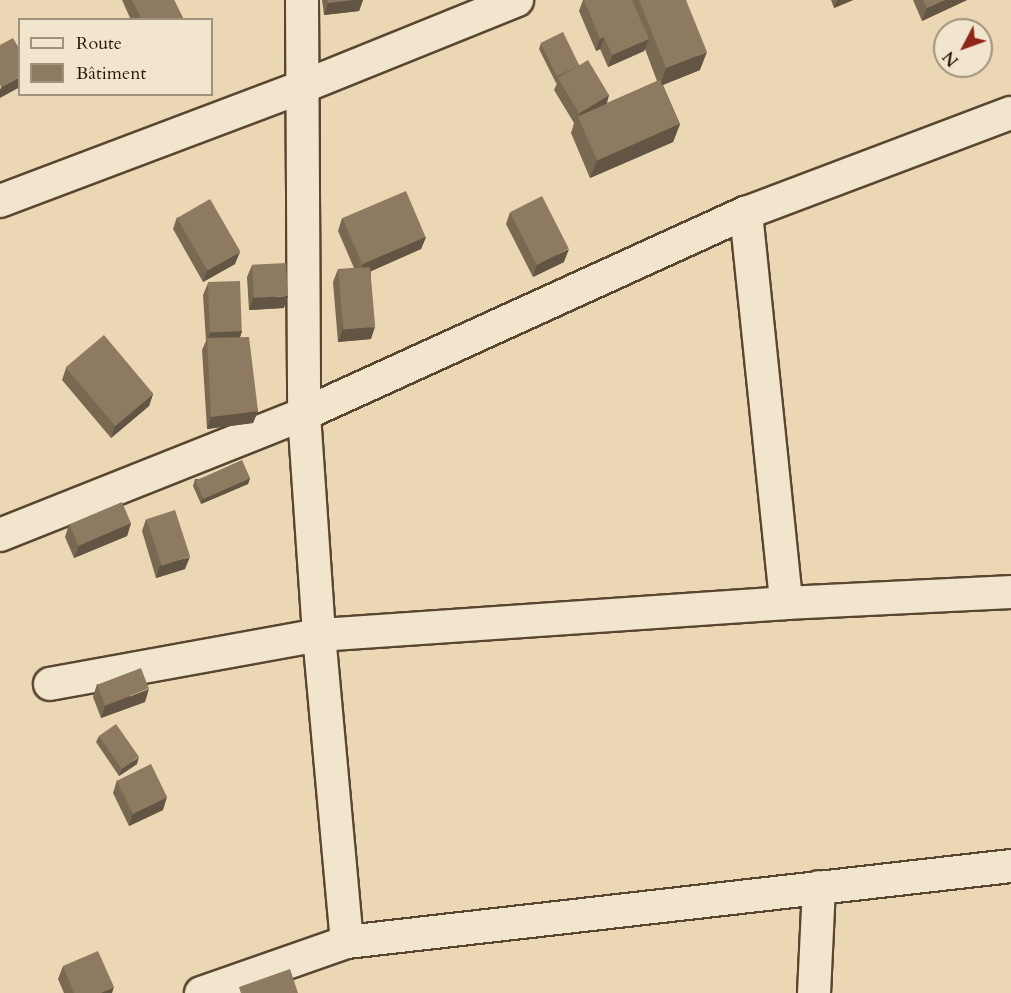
<!DOCTYPE html>
<html>
<head>
<meta charset="utf-8">
<style>
	body { margin:0 }
	#map { position:relative; width:1011px; height:993px; overflow:hidden; background:#ebd7b4; font-family:Cardo,serif }
	div>[style] { position:absolute }
	.roads { filter:drop-shadow(2px 0 #594630) drop-shadow(-2px 0 #594630) drop-shadow(0 2px #594630) drop-shadow(0 -2px #594630) }
	.minor>* { height:32px; margin:-16px; padding:0 16px; transform-origin:16px; border-radius:16px; background:#f2e5ce }
	.wall>* { inset:0; background:#796953 }
	.shaded-wall>* { inset:0; background:#635543 }
	.building>* { inset:0; background:#8d7a60; transform-origin:0 0 }
	span { translate:-50% -50%; white-space:nowrap; text-align:center; line-height:1.15; -webkit-text-stroke:6px #f2e5ce; paint-order:stroke }
	.legend { position:absolute; left:18px; top:18px; width:195px; height:78px; box-sizing:border-box; background:#f2e5ce; border:2px solid #a1927d; margin:0; padding:8px 10px; list-style:none; font-size:18px; color:#281504 }
	.legend li { display:flex; align-items:center; gap:12px; height:30px }
	.legend b { width:30px; border:2px solid #a1927d }
	.north { position:absolute; left:933px; top:18px; width:60px; height:60px; box-sizing:border-box; background:#f2e5ce; border:2px solid #a1927d; border-radius:50%; rotate:229deg; font-size:16px; font-weight:700; line-height:24px; text-align:center; color:#281504 }
	.north::after { content:''; display:block; margin:auto; width:21px; height:27px; background:#8f2418; clip-path:polygon(50% 0,100% 100%,50% 72%,0 100%) }
</style>
</head>
<body>
<div id="map">
	<div class="roads">
		<div class="minor">
			<div style="left:302px;top:0;width:414px;rotate:89.7deg"></div>
			<div style="left:304px;top:414px;width:222px;rotate:86.1deg"></div>
			<div style="left:319px;top:635px;width:308px;rotate:84.8deg"></div>
			<div style="left:0;top:201px;width:323px;rotate:-20.7deg"></div>
			<div style="left:302px;top:87px;width:232px;rotate:-22deg"></div>
			<div style="left:746px;top:213px;width:392px;rotate:84.1deg"></div>
			<div style="left:0;top:535px;width:327px;rotate:-21.7deg"></div>
			<div style="left:304px;top:414px;width:486px;rotate:-24.5deg"></div>
			<div style="left:746px;top:213px;width:283px;rotate:-20.7deg"></div>
			<div style="left:50px;top:684px;width:273px;rotate:-10.3deg"></div>
			<div style="left:319px;top:635px;width:468px;rotate:-3.9deg"></div>
			<div style="left:786px;top:603px;width:225px;rotate:-2.8deg"></div>
			<div style="left:201px;top:993px;width:155px;rotate:-19.3deg"></div>
			<div style="left:347px;top:942px;width:668px;rotate:-6.53deg"></div>
			<div style="left:814px;top:993px;width:106px;rotate:-87.3deg"></div>
		</div>
	</div>
	<div class="wall">
		<div style="clip-path:polygon(122px 0,174px 0,184px 20px,131px 20px)"></div>
		<div style="clip-path:polygon(322px 0,363px 0,359px 11px,324px 15px)"></div>
		<div style="clip-path:polygon(583px 0,686px 0,700px 70px,663px 85px,680px 124px,673px 142px,590px 178px,571px 133px,574px 123px,554px 90px,557px 83px,556px 83px,539px 49px,541px 43px,579px 65px,609px 95px,607px 103px,657px 81px,645px 49px,644px 51px,608px 67px,600px 49px,596px 51px,579px 11px)"></div>
		<div style="clip-path:polygon(831px 0,853px 0,834px 8px)"></div>
		<div style="clip-path:polygon(913px 0,967px 0,922px 21px)"></div>
		<div style="clip-path:polygon(510px 212px,564px 262px,533px 277px,506px 224px)"></div>
		<div style="clip-path:polygon(177px 217px,235px 264px,203px 282px,173px 229px)"></div>
		<div style="clip-path:polygon(342px 218px,426px 237px,421px 249px,371px 271px,371px 339px,338px 342px,333px 282px,338px 269px,354px 268px,338px 231px)"></div>
		<div style="clip-path:polygon(252px 265px,284px 308px,249px 310px,247px 277px)"></div>
		<div style="clip-path:polygon(208px 283px,242px 331px,240px 337px,258px 411px,253px 423px,207px 429px,202px 350px,206px 341px,203px 295px)"></div>
		<div style="clip-path:polygon(66px 368px,153px 394px,149px 406px,111px 438px,62px 380px)"></div>
		<div style="clip-path:polygon(250px 478px,248px 484px,201px 504px,193px 486px,195px 479px)"></div>
		<div style="clip-path:polygon(146px 519px,185px 569px,156px 578px,142px 531px)"></div>
		<div style="clip-path:polygon(131px 523px,127px 536px,74px 558px,65px 537px,69px 524px)"></div>
		<div style="clip-path:polygon(97px 684px,145px 702px,101px 718px,93px 697px)"></div>
		<div style="clip-path:polygon(99px 736px,137px 764px,119px 776px,96px 742px)"></div>
		<div style="clip-path:polygon(117px 780px,163px 810px,129px 826px,113px 793px)"></div>
		<div style="clip-path:polygon(63px 966px,112px 993px,64px 993px,58px 979px)"></div>
	</div>
	<div class="shaded-wall">
		<div style="clip-path:polygon(353px 0,363px 0,359px 11px,324px 15px,328px 3px)"></div>
		<div style="clip-path:polygon(837px 0,853px 0,834px 8px)"></div>
		<div style="clip-path:polygon(945px 0,967px 0,922px 21px,927px 8px)"></div>
		<div style="clip-path:polygon(604px 37px,600px 49px,596px 51px,600px 39px)"></div>
		<div style="clip-path:polygon(649px 39px,644px 51px,608px 67px,612px 55px)"></div>
		<div style="clip-path:polygon(707px 52px,700px 70px,660px 86px,666px 68px)"></div>
		<div style="clip-path:polygon(20px 77px,20px 87px,0 98px,0 90px,1px 87px)"></div>
		<div style="clip-path:polygon(609px 95px,605px 107px,578px 118px,580px 113px)"></div>
		<div style="clip-path:polygon(680px 124px,673px 142px,590px 178px,597px 160px)"></div>
		<div style="clip-path:polygon(426px 237px,421px 249px,358px 277px,363px 264px)"></div>
		<div style="clip-path:polygon(569px 249px,564px 262px,533px 277px,537px 264px)"></div>
		<div style="clip-path:polygon(240px 252px,235px 264px,203px 282px,207px 270px)"></div>
		<div style="clip-path:polygon(288px 296px,284px 308px,249px 310px,253px 298px)"></div>
		<div style="clip-path:polygon(375px 327px,371px 339px,338px 342px,343px 329px)"></div>
		<div style="clip-path:polygon(242px 331px,238px 344px,207px 342px,210px 333px)"></div>
		<div style="clip-path:polygon(153px 394px,149px 406px,111px 438px,115px 426px)"></div>
		<div style="clip-path:polygon(258px 411px,253px 423px,207px 429px,211px 417px)"></div>
		<div style="clip-path:polygon(250px 478px,248px 484px,201px 504px,203px 498px)"></div>
		<div style="clip-path:polygon(131px 523px,127px 536px,74px 558px,79px 546px)"></div>
		<div style="clip-path:polygon(190px 557px,185px 569px,156px 578px,160px 565px)"></div>
		<div style="clip-path:polygon(149px 689px,145px 702px,101px 718px,105px 706px)"></div>
		<div style="clip-path:polygon(139px 757px,137px 764px,119px 776px,122px 769px)"></div>
		<div style="clip-path:polygon(167px 797px,163px 810px,129px 826px,133px 813px)"></div>
		<div style="clip-path:polygon(114px 987px,112px 993px,101px 993px)"></div>
	</div>
	<div class="building">
		<div style="clip-path:polygon(132px 0,174px 0,184px 20px,142px 20px)"></div>
		<div style="clip-path:polygon(328px 0,353px 0,328px 3px)"></div>
		<div style="clip-path:polygon(584px 0,632px 0,649px 39px,612px 55px,604px 37px,600px 39px)"></div>
		<div style="clip-path:polygon(639px 0,686px 0,707px 52px,666px 68px)"></div>
		<div style="clip-path:polygon(923px 0,945px 0,927px 8px)"></div>
		<div style="left:563px;top:32px;width:37px;height:25px;rotate:64deg"></div>
		<div style="clip-path:polygon(13px 38px,20px 50px,20px 77px,1px 87px,0 85px,0 45px)"></div>
		<div style="left:588px;top:60px;width:41px;height:35px;rotate:59deg"></div>
		<div style="left:660px;top:80px;width:48px;height:90px;rotate:66deg"></div>
		<div style="left:406px;top:191px;width:50px;height:69px;rotate:67deg"></div>
		<div style="left:542px;top:196px;width:59px;height:36px;rotate:63deg"></div>
		<div style="left:210px;top:199px;width:61px;height:38px;rotate:60deg"></div>
		<div style="left:286px;top:263px;width:33px;height:34px;rotate:87deg"></div>
		<div style="left:370px;top:267px;width:60px;height:32px;rotate:85deg"></div>
		<div style="left:240px;top:281px;width:50px;height:32px;rotate:88deg"></div>
		<div style="left:104px;top:335px;width:77px;height:50px;rotate:50deg"></div>
		<div style="clip-path:polygon(249px 337px,258px 411px,211px 417px,207px 338px)"></div>
		<div style="left:242px;top:460px;width:20px;height:51px;rotate:66deg"></div>
		<div style="left:122px;top:502px;width:23px;height:57px;rotate:67deg"></div>
		<div style="left:175px;top:510px;width:49px;height:30px;rotate:72deg"></div>
		<div style="left:141px;top:668px;width:22px;height:47px;rotate:69deg"></div>
		<div style="left:116px;top:724px;width:40px;height:21px;rotate:55deg"></div>
		<div style="left:151px;top:764px;width:37px;height:38px;rotate:64deg"></div>
		<div style="clip-path:polygon(98px 951px,114px 987px,101px 993px,74px 993px,63px 966px)"></div>
		<div style="clip-path:polygon(290px 969px,298px 993px,241px 993px,239px 987px)"></div>
	</div>
	<ul class="legend">
	<li><b style="height:8px;background:#f2e5ce"></b>Route</li>
	<li><b style="height:16px;background:#8d7a60"></b>Bâtiment</li>
	</ul>
	<div class="north">N</div>
</div>
</body>
</html>
